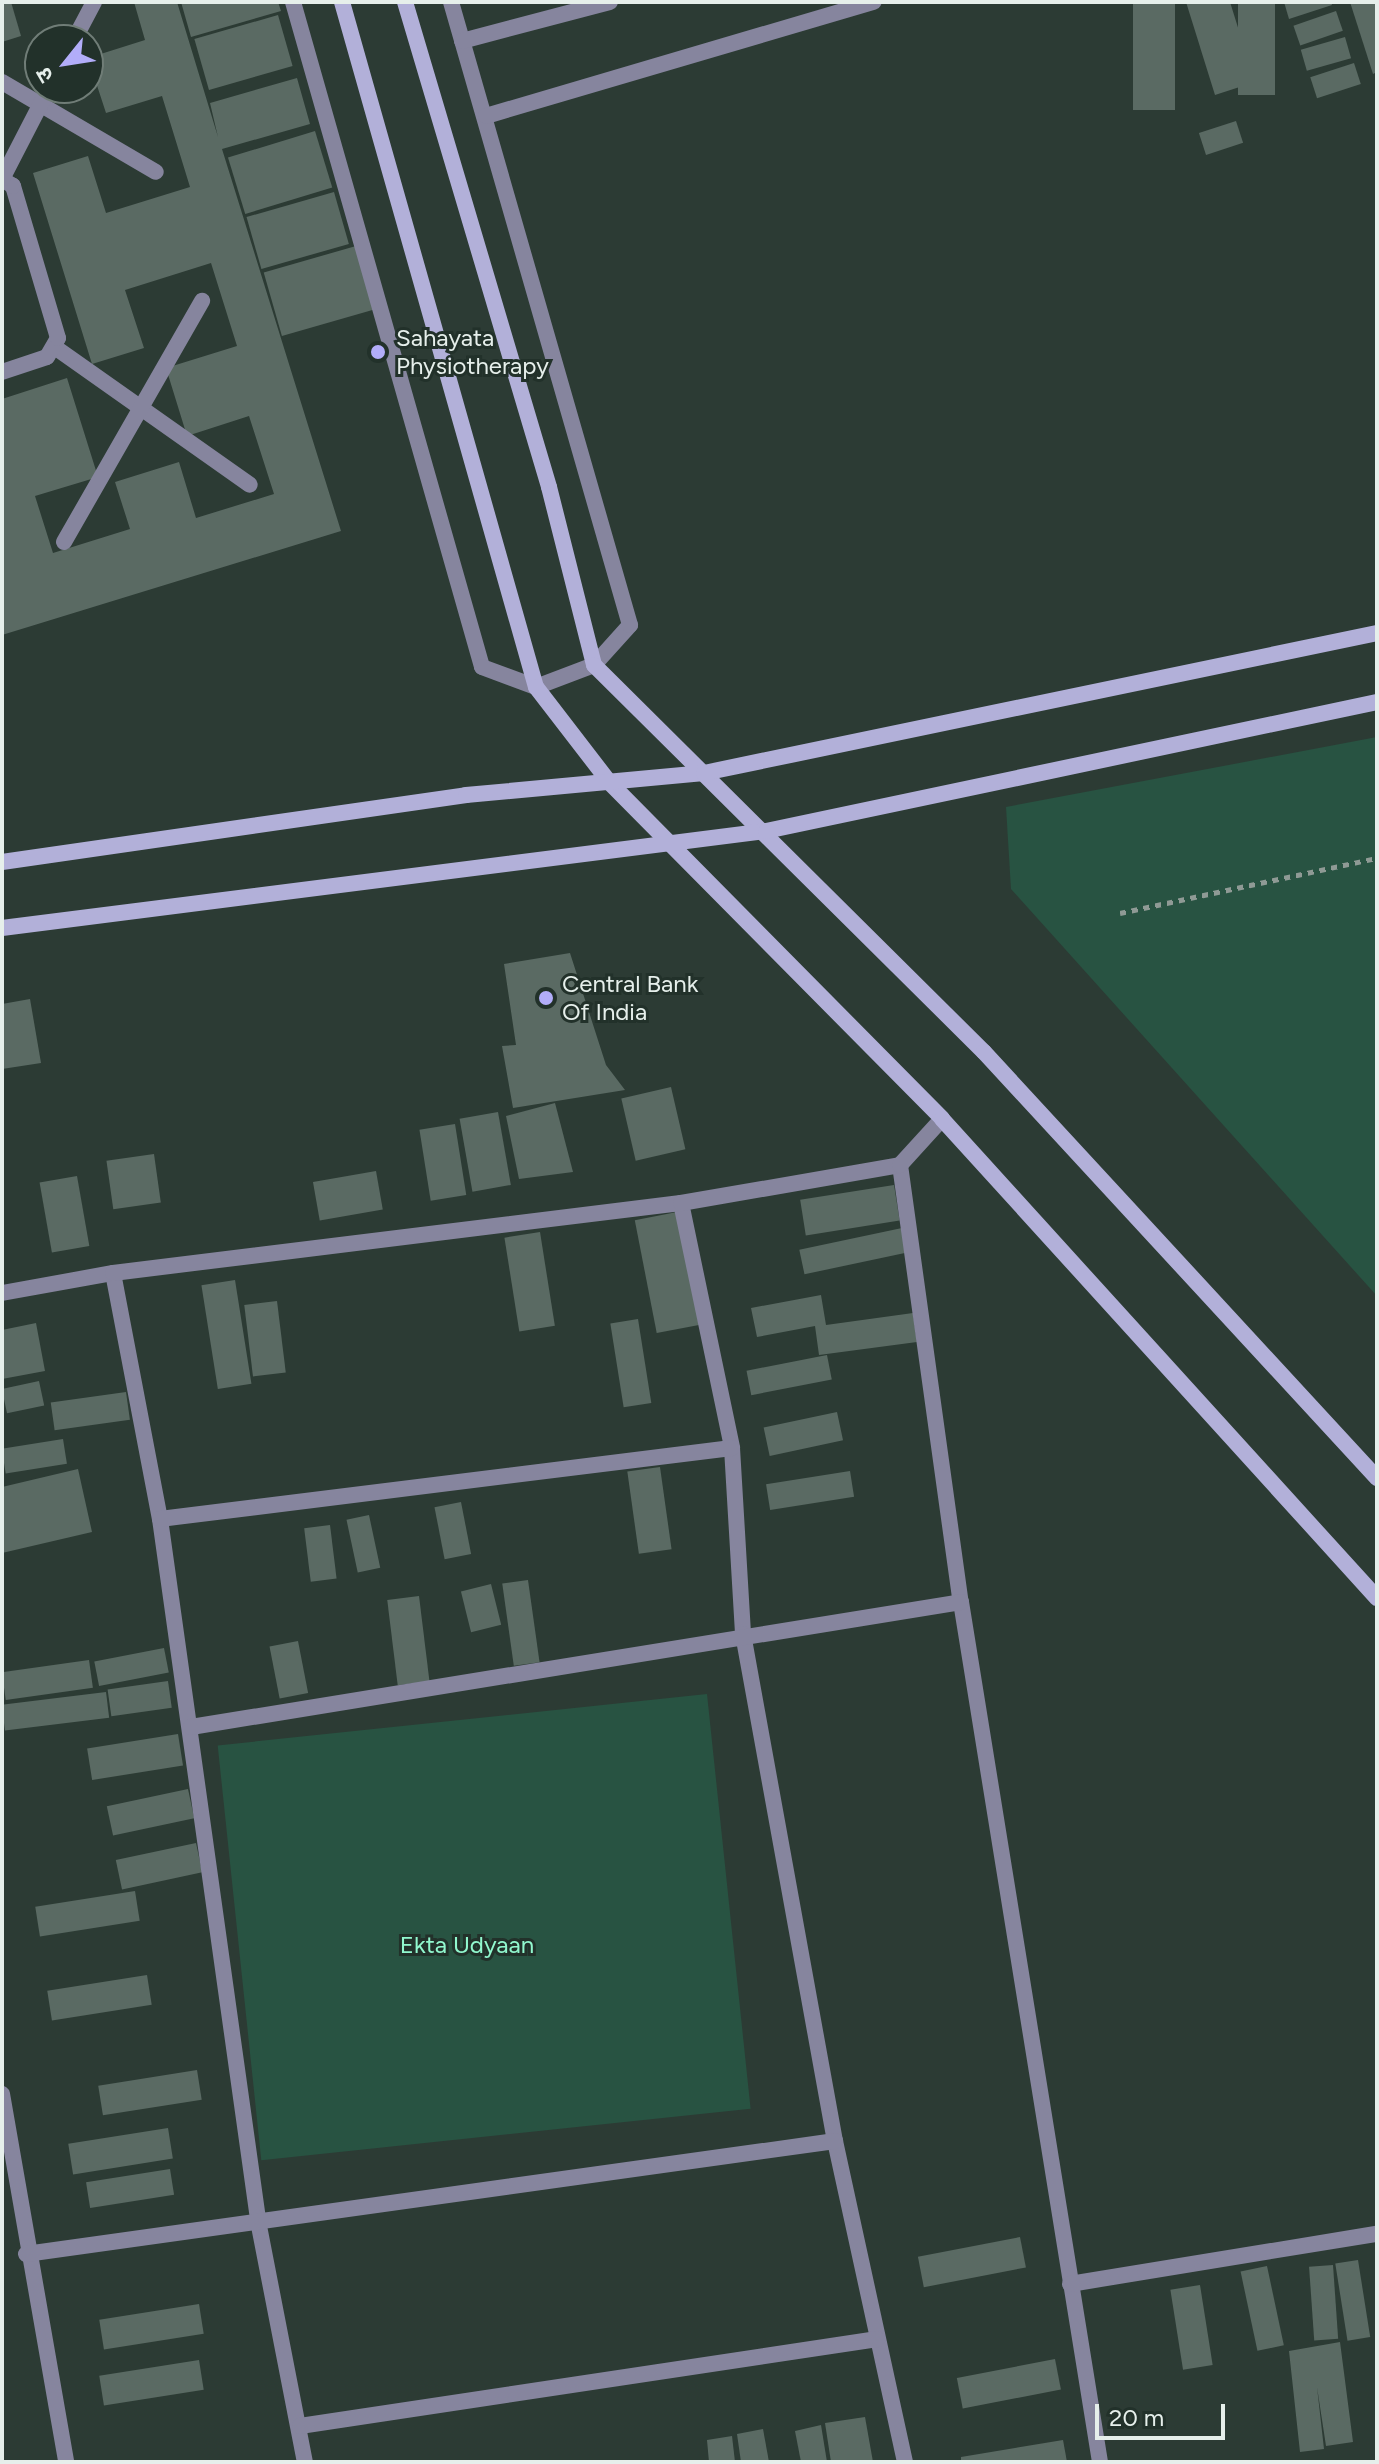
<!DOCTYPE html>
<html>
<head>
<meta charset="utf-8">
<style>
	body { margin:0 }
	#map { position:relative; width:1379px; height:2464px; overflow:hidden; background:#2c3b34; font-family:Figtree,"Noto Sans Devanagari",sans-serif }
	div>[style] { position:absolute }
	.green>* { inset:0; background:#285342; transform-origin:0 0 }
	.building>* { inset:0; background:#5a6a63; transform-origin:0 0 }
	.path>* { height:5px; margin-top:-2.5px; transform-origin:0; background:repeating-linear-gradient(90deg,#8f9a95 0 6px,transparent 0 12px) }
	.street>* { height:16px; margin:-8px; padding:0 8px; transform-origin:8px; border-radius:8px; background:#86859e }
	.secondary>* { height:16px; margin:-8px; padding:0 8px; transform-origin:8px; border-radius:8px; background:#b2b0d9 }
	.dots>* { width:22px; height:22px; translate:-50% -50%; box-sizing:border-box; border:4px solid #22312a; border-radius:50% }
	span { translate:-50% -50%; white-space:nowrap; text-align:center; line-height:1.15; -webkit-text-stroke:6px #22312a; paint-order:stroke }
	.poi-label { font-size:24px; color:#e6efeb }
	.left { translate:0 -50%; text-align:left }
	.park-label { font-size:24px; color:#91f8ce }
	.frame { position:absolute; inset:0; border:4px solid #e6efeb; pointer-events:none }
	.north { position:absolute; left:24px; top:24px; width:80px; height:80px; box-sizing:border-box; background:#22312a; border:2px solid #707d77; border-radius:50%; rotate:240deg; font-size:22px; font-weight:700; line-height:32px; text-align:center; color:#e6efeb }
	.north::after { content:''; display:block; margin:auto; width:28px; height:36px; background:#b2adf9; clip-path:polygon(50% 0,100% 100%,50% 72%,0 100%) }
	.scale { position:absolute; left:1095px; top:2404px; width:130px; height:36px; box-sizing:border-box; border:4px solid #e6efeb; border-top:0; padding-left:10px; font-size:24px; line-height:28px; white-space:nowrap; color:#e6efeb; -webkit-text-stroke:6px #22312a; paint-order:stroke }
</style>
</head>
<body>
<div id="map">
	<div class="green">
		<div style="clip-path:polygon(1377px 737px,1377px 1296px,1011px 889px,1006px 807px)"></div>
		<div style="left:707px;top:1694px;width:417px;height:492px;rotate:84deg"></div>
	</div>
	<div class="building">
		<div style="clip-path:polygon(2px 2px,11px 2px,21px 36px,2px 42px)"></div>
		<div style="clip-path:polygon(134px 2px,177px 2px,218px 137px,210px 103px,297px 78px,310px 124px,222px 149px,341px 531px,2px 635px,2px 399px,67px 378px,98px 477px,35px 496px,53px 553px,130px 529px,115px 482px,179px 462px,196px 518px,274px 494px,249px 416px,187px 436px,166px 368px,237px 346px,211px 263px,125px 290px,144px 348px,92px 364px,33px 173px,88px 156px,106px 213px,190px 187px,162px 96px,106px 113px,88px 58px,145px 40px)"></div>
		<div style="clip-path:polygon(181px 2px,278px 2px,281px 11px,191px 37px)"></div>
		<div style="left:1133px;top:2px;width:42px;height:108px"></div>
		<div style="clip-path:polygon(1186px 2px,1230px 2px,1255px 82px,1215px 95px)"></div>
		<div style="left:1238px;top:2px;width:37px;height:93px"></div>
		<div style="clip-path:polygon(1284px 2px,1331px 2px,1332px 5px,1289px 19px)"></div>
		<div style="clip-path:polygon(1350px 2px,1377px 2px,1377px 72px,1373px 74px)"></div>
		<div style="left:1336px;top:11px;width:21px;height:45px;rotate:71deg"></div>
		<div style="left:278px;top:15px;width:53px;height:87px;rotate:74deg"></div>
		<div style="left:1345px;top:37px;width:22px;height:46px;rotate:74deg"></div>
		<div style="left:1354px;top:63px;width:22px;height:46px;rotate:72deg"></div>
		<div style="left:1236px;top:121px;width:23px;height:39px;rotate:72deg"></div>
		<div style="left:315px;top:131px;width:59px;height:91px;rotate:73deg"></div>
		<div style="left:334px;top:192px;width:54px;height:91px;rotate:74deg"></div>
		<div style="left:356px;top:246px;width:66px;height:96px;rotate:74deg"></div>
		<div style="clip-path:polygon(570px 953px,606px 1065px,625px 1090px,513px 1108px,502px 1046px,516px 1045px,504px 964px)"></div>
		<div style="clip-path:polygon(30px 999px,41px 1063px,2px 1069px,2px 1004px)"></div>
		<div style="left:671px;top:1087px;width:64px;height:51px;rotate:77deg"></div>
		<div style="clip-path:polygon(555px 1103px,573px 1172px,519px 1179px,506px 1116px)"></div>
		<div style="left:498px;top:1112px;width:74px;height:39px;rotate:80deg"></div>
		<div style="left:455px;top:1124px;width:72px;height:36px;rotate:81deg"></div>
		<div style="left:154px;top:1154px;width:49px;height:48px;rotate:82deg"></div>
		<div style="left:376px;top:1171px;width:39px;height:64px;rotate:80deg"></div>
		<div style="left:77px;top:1176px;width:71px;height:38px;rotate:80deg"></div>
		<div style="left:894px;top:1185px;width:36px;height:95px;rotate:81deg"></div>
		<div style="left:677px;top:1212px;width:115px;height:43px;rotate:79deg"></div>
		<div style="left:902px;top:1228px;width:25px;height:105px;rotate:78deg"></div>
		<div style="left:540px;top:1232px;width:95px;height:36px;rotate:81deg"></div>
		<div style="left:235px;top:1280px;width:105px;height:34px;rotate:81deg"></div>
		<div style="clip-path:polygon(821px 1295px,826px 1325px,913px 1313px,917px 1342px,819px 1355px,815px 1326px,757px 1337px,751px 1308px)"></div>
		<div style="left:277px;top:1301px;width:72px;height:33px;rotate:83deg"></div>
		<div style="left:638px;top:1319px;width:85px;height:28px;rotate:81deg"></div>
		<div style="clip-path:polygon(36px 1323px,45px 1371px,2px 1379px,2px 1330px)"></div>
		<div style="left:827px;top:1355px;width:25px;height:82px;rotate:79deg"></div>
		<div style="left:39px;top:1381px;width:25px;height:38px;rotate:78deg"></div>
		<div style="left:126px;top:1392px;width:28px;height:76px;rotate:82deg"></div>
		<div style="left:837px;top:1412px;width:29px;height:75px;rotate:78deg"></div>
		<div style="left:63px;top:1439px;width:25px;height:62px;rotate:81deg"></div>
		<div style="left:660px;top:1467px;width:83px;height:33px;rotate:82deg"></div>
		<div style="clip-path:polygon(78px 1469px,92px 1532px,2px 1553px,2px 1487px)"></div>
		<div style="left:850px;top:1471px;width:26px;height:85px;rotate:81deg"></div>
		<div style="left:461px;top:1502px;width:53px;height:27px;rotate:79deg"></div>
		<div style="left:369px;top:1515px;width:54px;height:23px;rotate:78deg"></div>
		<div style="left:330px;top:1525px;width:54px;height:26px;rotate:83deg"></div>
		<div style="left:528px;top:1580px;width:83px;height:26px;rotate:82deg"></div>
		<div style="left:491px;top:1584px;width:42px;height:31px;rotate:76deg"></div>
		<div style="left:419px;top:1596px;width:86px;height:32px;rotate:83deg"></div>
		<div style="left:298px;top:1641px;width:53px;height:29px;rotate:79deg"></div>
		<div style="left:164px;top:1648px;width:25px;height:71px;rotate:79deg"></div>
		<div style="left:89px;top:1660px;width:28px;height:88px;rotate:82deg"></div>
		<div style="left:168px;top:1681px;width:27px;height:61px;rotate:82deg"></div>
		<div style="left:106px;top:1692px;width:26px;height:105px;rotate:83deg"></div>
		<div style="left:178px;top:1734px;width:32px;height:92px;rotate:81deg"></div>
		<div style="left:188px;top:1789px;width:30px;height:83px;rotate:78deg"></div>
		<div style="left:196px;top:1843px;width:30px;height:82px;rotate:78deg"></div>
		<div style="left:135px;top:1891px;width:30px;height:101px;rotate:81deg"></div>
		<div style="left:147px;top:1975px;width:30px;height:101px;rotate:81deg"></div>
		<div style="left:197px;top:2070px;width:30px;height:100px;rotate:81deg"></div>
		<div style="left:168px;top:2128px;width:31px;height:101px;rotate:81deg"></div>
		<div style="left:170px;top:2169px;width:26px;height:85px;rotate:81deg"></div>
		<div style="left:1020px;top:2237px;width:31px;height:104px;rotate:79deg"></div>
		<div style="left:1358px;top:2260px;width:78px;height:23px;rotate:81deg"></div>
		<div style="left:1333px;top:2265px;width:74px;height:24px;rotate:86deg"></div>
		<div style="left:1267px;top:2266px;width:81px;height:27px;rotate:78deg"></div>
		<div style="left:1200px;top:2285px;width:81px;height:30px;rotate:81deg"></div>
		<div style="left:199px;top:2304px;width:30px;height:101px;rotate:81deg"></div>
		<div style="clip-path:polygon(1340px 2342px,1353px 2442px,1326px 2446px,1317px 2387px,1324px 2449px,1300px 2452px,1289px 2351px)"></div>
		<div style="left:1055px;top:2359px;width:31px;height:100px;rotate:79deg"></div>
		<div style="left:199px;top:2360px;width:30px;height:101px;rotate:81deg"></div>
		<div style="clip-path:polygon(865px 2417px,873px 2462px,831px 2462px,825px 2423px)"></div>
		<div style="clip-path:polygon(821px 2425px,827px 2462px,801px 2462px,795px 2431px)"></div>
		<div style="clip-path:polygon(763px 2429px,769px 2462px,741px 2462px,737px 2434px)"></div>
		<div style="clip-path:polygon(732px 2436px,735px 2462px,709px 2462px,707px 2440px)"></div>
		<div style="clip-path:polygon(1063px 2440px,1067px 2462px,961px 2462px,961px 2457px)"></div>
	</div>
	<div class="path">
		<div style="left:1120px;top:913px;width:263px;rotate:-12.1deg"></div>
	</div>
	<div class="street">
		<div style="left:293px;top:2px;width:691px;rotate:74.13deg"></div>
		<div style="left:482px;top:667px;width:58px;rotate:20.3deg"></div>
		<div style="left:536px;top:687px;width:62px;rotate:-20.8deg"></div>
		<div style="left:594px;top:665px;width:54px;rotate:-48deg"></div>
		<div style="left:630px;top:625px;width:648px;rotate:-106.03deg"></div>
		<div style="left:74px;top:40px;width:43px;rotate:-62.2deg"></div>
		<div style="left:462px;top:41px;width:153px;rotate:-14.8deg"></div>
		<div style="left:2px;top:82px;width:178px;rotate:30.3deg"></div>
		<div style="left:486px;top:116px;width:404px;rotate:-16.4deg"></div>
		<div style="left:56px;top:348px;width:237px;rotate:35.2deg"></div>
		<div style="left:2px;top:372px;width:47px;rotate:-18.4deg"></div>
		<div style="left:47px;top:357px;width:22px;rotate:-60deg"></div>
		<div style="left:58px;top:338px;width:159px;rotate:-106.5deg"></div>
		<div style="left:13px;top:186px;width:13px;rotate:-148deg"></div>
		<div style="left:2px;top:179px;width:102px;rotate:-62.7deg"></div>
		<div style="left:64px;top:542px;width:278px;rotate:-60.2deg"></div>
		<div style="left:900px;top:1165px;width:441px;rotate:82.1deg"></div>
		<div style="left:961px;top:1602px;width:871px;rotate:80.82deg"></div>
		<div style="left:681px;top:1203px;width:250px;rotate:78.2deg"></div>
		<div style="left:732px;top:1448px;width:186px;rotate:86.6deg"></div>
		<div style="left:743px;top:1634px;width:515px;rotate:79.72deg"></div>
		<div style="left:835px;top:2141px;width:329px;rotate:77.7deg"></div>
		<div style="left:113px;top:1273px;width:250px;rotate:79.2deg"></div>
		<div style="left:160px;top:1519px;width:714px;rotate:82.03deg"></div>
		<div style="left:259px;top:2226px;width:240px;rotate:79deg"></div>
		<div style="left:2px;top:1293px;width:113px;rotate:-10.2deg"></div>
		<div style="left:113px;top:1273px;width:572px;rotate:-7.03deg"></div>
		<div style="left:681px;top:1203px;width:222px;rotate:-9.8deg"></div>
		<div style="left:900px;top:1165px;width:62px;rotate:-47.6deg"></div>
		<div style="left:160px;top:1519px;width:576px;rotate:-7.08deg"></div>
		<div style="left:191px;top:1727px;width:780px;rotate:-9.22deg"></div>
		<div style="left:2px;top:2094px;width:374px;rotate:80.1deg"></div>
		<div style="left:26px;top:2254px;width:817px;rotate:-7.95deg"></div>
		<div style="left:1070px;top:2284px;width:311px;rotate:-9.3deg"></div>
		<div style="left:300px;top:2426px;width:584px;rotate:-8.57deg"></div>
	</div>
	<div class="secondary">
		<div style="left:342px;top:2px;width:712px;rotate:74.19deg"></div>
		<div style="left:536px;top:687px;width:121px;rotate:52.4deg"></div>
		<div style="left:610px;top:783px;width:472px;rotate:45.3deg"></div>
		<div style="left:942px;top:1119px;width:647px;rotate:47.76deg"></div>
		<div style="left:405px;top:2px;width:506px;rotate:73.46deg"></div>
		<div style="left:549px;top:487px;width:184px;rotate:75.8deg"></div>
		<div style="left:594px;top:665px;width:549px;rotate:44.78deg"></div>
		<div style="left:984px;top:1052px;width:580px;rotate:47.31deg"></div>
		<div style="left:2px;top:862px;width:469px;rotate:-8.2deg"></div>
		<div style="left:466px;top:795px;width:239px;rotate:-5.3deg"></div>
		<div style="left:704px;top:773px;width:687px;rotate:-11.75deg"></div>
		<div style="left:2px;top:928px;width:770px;rotate:-7.24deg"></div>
		<div style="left:766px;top:831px;width:624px;rotate:-11.92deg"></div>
	</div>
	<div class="dots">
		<div style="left:378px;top:352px;background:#b2adf9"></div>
		<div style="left:546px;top:998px;background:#b2adf9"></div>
	</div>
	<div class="poi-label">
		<span class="left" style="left:396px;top:352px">Sahayata<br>Physiotherapy</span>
		<span class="left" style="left:562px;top:998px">Central Bank<br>Of India</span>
	</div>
	<div class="park-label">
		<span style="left:467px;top:1945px">Ekta Udyaan</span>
	</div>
	<div class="frame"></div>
	<div class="north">उ</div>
	<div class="scale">20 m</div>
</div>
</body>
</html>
